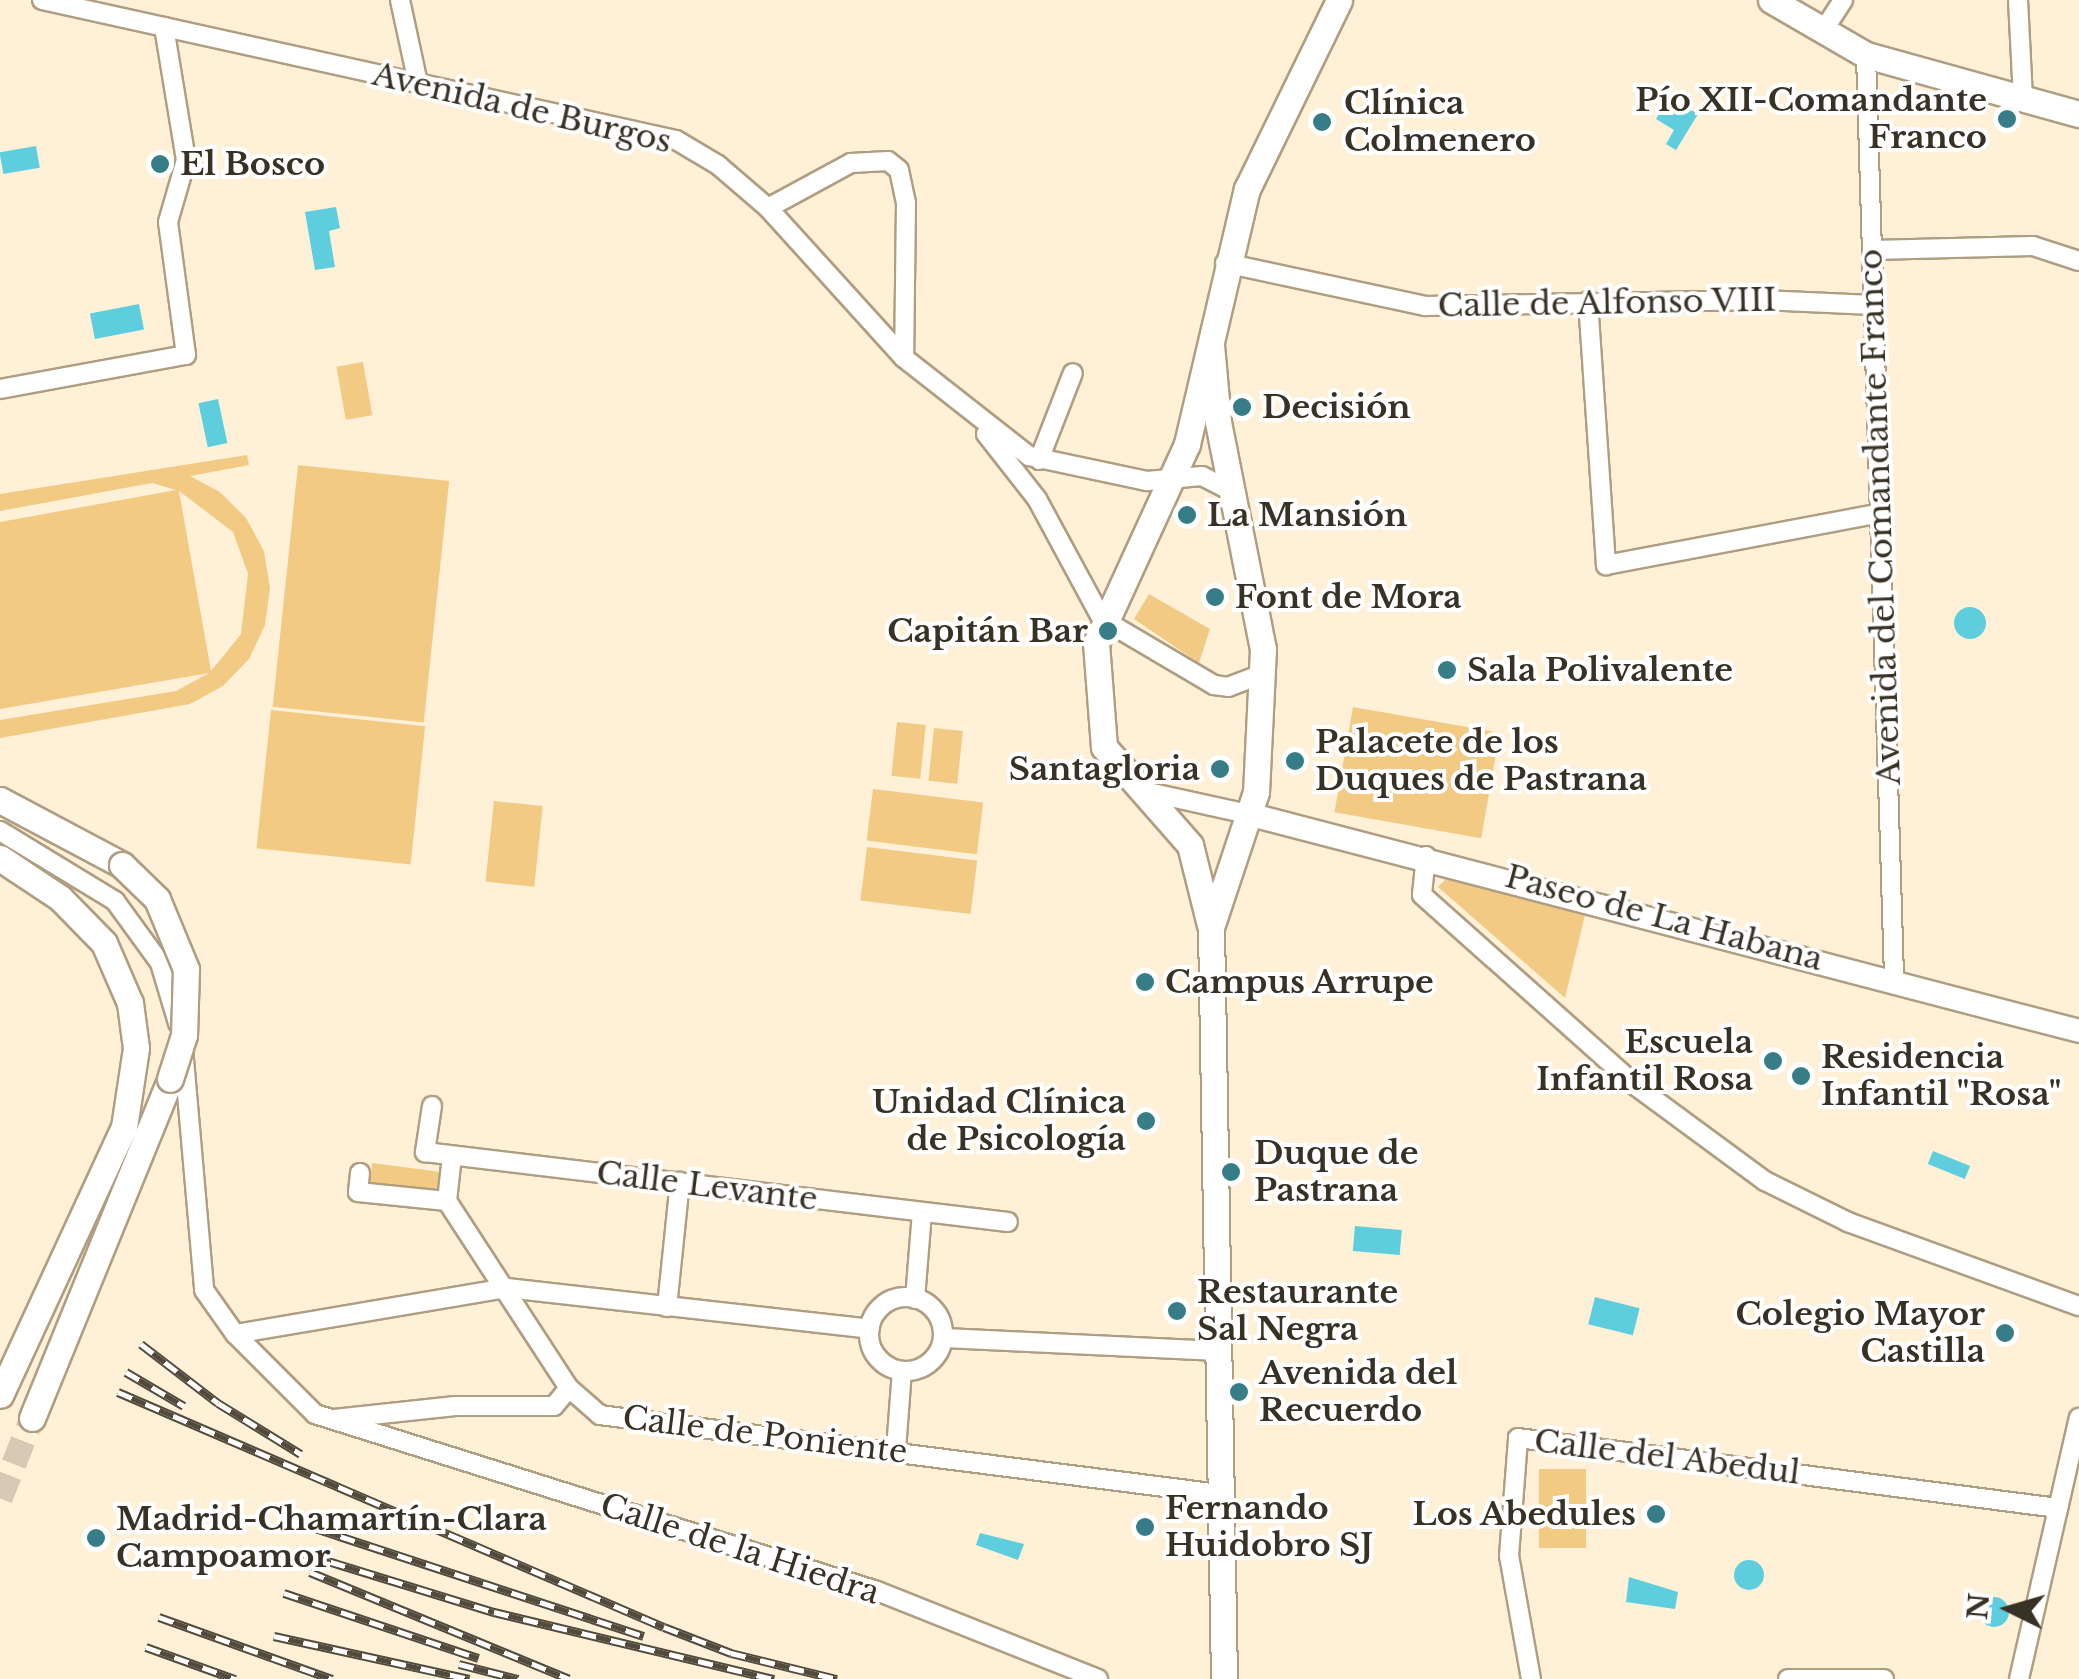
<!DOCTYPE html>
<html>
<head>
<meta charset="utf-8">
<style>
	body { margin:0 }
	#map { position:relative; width:2079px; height:1679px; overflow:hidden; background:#fff0d8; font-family:"Libre Baskerville",serif }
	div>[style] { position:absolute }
	.green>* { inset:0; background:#f2ca84; transform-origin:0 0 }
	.water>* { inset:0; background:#5ecedf; transform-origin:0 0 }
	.round { border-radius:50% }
	.secondary-tunnel>* { height:25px; margin-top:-12.5px; transform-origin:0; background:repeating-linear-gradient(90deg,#d7cab4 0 25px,transparent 0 37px) }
	.roads { filter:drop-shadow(2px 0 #af9e82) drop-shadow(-2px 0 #af9e82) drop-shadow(0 2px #af9e82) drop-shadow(0 -2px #af9e82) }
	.minor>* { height:18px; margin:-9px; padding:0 9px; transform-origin:9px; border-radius:9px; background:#fff }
	.minor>.ring { margin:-9px; padding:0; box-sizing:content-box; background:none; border:18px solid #fff; border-radius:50% }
	.tertiary>* { height:22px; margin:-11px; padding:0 11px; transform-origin:11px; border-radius:11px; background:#fff }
	.secondary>* { height:25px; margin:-12.5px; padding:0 12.5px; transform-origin:12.5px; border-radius:12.5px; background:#fff }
	.rail>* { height:9px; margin-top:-4.5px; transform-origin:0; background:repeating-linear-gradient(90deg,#fff 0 15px,#524a3c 0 30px); box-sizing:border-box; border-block:2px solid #524a3c }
	.bridges { filter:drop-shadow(2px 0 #af9e82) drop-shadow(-2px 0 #af9e82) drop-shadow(0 2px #af9e82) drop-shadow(0 -2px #af9e82) }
	.secondary-bridge>* { height:25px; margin:-12.5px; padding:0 12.5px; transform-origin:12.5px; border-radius:12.5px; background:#fff }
	.dots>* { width:28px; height:28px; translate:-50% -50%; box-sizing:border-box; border:5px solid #fff; border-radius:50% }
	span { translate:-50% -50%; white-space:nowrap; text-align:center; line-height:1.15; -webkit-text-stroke:8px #fff; paint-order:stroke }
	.poi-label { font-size:32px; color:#383125; font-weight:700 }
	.right { translate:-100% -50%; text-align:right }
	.left { translate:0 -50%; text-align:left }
	.street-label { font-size:32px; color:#383125 }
	.north { position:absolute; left:1959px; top:1559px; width:100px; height:100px; -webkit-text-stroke:8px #fff; paint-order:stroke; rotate:275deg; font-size:28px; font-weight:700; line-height:40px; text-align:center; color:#383125 }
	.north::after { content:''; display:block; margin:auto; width:35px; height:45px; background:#383125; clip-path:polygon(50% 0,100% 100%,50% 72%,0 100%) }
</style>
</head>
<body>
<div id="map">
	<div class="green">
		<div style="left:363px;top:362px;width:54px;height:27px;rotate:80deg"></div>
		<div style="clip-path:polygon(evenodd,247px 455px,249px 465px,190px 476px,220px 492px,246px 518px,264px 551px,270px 588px,265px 625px,249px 659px,223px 686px,190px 704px,0 738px,0 720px,176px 691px,209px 673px,0 709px,0 522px,176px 490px,152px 483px,0 511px,0 494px,247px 455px,179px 491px,233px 532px,248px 574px,241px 634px,211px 671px,179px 491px)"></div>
		<div style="left:298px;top:465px;width:152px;height:243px;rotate:6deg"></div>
		<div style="clip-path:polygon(1149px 594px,1210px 629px,1199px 663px,1134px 619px)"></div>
		<div style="left:1353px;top:707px;width:149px;height:107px;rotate:10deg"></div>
		<div style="left:271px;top:710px;width:155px;height:139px;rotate:6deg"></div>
		<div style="left:897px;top:722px;width:29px;height:54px;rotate:6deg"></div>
		<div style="left:934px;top:728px;width:29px;height:53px;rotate:6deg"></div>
		<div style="left:873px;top:789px;width:111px;height:52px;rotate:7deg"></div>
		<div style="left:494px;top:801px;width:49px;height:81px;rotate:6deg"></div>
		<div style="left:867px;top:847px;width:111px;height:54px;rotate:7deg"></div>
		<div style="clip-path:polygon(1446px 879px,1585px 915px,1565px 998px,1438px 887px)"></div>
		<div style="clip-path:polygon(372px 1163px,441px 1172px,439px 1190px,370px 1186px)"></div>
		<div style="left:1539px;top:1469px;width:47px;height:79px"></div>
	</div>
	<div class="water">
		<div style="clip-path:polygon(1669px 98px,1698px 114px,1676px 150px,1666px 144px,1674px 130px,1656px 119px)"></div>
		<div style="left:36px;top:146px;width:22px;height:37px;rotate:80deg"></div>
		<div style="clip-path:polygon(336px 207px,340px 228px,329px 231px,335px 267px,315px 270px,305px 212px)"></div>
		<div style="left:139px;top:304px;width:26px;height:50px;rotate:79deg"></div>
		<div style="left:218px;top:399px;width:45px;height:20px;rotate:78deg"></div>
		<div class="round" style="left:1954px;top:607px;width:32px;height:32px"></div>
		<div style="left:1933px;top:1151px;width:40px;height:14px;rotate:22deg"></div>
		<div style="left:1355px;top:1226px;width:47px;height:25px;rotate:5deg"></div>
		<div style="left:1595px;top:1297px;width:46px;height:28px;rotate:14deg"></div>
		<div style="clip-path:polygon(980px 1533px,1024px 1544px,1018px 1560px,976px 1545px)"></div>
		<div class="round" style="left:1734px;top:1560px;width:30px;height:30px"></div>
		<div style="clip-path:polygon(1629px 1577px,1678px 1592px,1675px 1609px,1626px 1602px)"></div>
		<div class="round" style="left:1979px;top:1597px;width:30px;height:30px"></div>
	</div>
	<div class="secondary-tunnel">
		<div style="left:0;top:1498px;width:86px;rotate:-68.2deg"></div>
	</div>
	<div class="roads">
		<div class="minor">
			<div style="left:42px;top:0;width:649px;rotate:12.45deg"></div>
			<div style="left:676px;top:140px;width:49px;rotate:30.8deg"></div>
			<div style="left:718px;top:165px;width:66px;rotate:40.7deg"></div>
			<div style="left:768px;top:208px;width:202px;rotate:47.8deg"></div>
			<div style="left:904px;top:358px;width:159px;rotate:38.1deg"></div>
			<div style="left:1029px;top:456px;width:121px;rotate:12deg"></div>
			<div style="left:1147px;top:481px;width:55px;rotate:-5.2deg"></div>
			<div style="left:1202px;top:476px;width:35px;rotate:27deg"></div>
			<div style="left:400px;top:0;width:85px;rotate:77.8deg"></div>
			<div style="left:2018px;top:0;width:99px;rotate:87.1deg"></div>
			<div style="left:1823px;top:31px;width:37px;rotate:-57deg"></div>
			<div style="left:1866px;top:55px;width:923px;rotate:88.26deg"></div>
			<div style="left:768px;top:208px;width:94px;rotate:-28.5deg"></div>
			<div style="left:851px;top:163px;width:37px;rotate:-3deg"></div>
			<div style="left:888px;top:161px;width:14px;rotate:39deg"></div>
			<div style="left:899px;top:170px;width:34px;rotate:78deg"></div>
			<div style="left:906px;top:203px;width:155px;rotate:90.7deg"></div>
			<div style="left:1872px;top:250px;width:161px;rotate:-1.4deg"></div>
			<div style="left:2033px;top:246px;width:48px;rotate:18.1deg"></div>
			<div style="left:1225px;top:263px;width:205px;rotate:12.1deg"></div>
			<div style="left:1425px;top:306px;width:337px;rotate:-1deg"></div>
			<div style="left:1762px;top:300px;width:111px;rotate:2.6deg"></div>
			<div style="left:1588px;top:301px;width:265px;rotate:86.1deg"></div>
			<div style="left:1606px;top:565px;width:279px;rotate:-10.7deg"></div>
			<div style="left:0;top:389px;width:189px;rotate:-10.4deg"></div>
			<div style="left:186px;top:355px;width:134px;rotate:-97.7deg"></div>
			<div style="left:168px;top:222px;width:65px;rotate:-73.8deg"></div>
			<div style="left:186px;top:160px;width:135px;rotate:-99.4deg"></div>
			<div style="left:986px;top:434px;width:83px;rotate:51.9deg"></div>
			<div style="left:1037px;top:499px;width:136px;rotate:61.6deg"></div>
			<div style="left:1102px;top:619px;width:130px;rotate:30.5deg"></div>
			<div style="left:1214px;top:685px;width:14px;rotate:8deg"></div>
			<div style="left:1228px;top:687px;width:36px;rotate:-21deg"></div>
			<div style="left:1039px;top:460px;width:93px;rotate:-68.7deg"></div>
			<div style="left:1143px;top:791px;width:107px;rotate:12.4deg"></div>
			<div style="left:0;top:831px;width:135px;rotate:31.3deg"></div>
			<div style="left:115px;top:901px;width:77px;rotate:54deg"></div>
			<div style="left:160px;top:963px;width:63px;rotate:73.3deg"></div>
			<div style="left:1426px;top:856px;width:39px;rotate:96deg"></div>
			<div style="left:1422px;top:895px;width:287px;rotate:41.7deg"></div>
			<div style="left:1636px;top:1086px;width:160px;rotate:36.4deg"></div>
			<div style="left:1765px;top:1181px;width:93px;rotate:26.3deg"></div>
			<div style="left:1848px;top:1222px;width:246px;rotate:20deg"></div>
			<div style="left:183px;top:1048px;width:243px;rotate:85deg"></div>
			<div style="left:204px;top:1290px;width:54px;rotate:54.8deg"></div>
			<div style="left:235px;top:1334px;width:113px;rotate:45deg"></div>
			<div style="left:315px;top:1414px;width:589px;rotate:17.48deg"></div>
			<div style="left:877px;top:1591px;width:238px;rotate:21.7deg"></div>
			<div style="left:432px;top:1106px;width:47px;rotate:98.7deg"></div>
			<div style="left:425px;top:1152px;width:587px;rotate:6.85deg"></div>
			<div style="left:360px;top:1173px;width:19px;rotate:96deg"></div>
			<div style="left:358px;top:1192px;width:89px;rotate:5.8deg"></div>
			<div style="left:447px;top:1201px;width:223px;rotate:56.9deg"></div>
			<div style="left:569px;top:1388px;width:41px;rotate:41.1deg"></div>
			<div style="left:600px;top:1415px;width:624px;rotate:7.27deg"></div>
			<div style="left:447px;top:1201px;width:45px;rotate:-83.7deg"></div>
			<div class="ring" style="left:869px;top:1297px;width:56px;height:56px"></div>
			<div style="left:915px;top:1299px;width:87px;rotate:-85.4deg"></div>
			<div style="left:667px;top:1307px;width:126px;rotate:-84.1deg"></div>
			<div style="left:235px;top:1334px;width:276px;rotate:-9.6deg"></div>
			<div style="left:507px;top:1288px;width:365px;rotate:6.4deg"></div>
			<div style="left:943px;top:1338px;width:272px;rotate:2.7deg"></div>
			<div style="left:334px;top:1419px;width:122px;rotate:-6.1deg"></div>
			<div style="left:455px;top:1406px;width:99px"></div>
			<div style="left:554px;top:1406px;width:23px;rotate:-50deg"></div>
			<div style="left:896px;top:1450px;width:79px;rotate:-85.7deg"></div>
			<div style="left:1531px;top:1679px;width:125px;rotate:-100.1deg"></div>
			<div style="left:1509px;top:1556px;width:118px;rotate:-85.6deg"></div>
			<div style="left:1518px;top:1438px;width:545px;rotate:7.39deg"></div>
			<div style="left:1788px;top:1679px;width:96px"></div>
			<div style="left:2019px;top:1679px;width:268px;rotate:-77.1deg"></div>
		</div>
		<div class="tertiary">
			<div style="left:1248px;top:814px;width:859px;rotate:14.63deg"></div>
		</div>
		<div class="secondary">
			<div style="left:1771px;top:0;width:110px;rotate:30.1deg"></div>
			<div style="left:1866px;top:55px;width:221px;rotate:15.5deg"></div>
			<div style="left:1211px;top:345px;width:77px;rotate:84.8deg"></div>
			<div style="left:1218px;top:422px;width:231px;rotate:78.8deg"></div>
			<div style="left:1263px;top:649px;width:143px;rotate:92.8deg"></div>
			<div style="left:1256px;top:792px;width:142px;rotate:108.4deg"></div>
			<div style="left:1211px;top:927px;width:752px;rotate:89.01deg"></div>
			<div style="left:0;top:800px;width:138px;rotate:28deg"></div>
			<div style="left:0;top:858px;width:72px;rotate:33.7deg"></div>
			<div style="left:60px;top:898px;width:63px;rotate:45.6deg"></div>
			<div style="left:104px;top:943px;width:65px;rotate:66.6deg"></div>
			<div style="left:130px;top:1003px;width:45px;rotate:82.4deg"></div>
			<div style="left:136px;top:1048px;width:80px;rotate:98.6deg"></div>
			<div style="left:124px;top:1127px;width:295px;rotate:114.8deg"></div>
			<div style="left:1210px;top:925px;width:82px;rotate:-104deg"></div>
			<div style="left:1190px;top:845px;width:130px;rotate:-131.3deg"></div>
			<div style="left:1104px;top:747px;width:104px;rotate:-94.4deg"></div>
			<div style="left:1096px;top:643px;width:219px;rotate:-65.4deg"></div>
			<div style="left:1187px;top:444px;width:262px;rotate:-76.8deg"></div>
			<div style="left:1247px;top:189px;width:210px;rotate:-64deg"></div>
			<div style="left:32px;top:1418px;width:366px;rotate:-67.8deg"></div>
		</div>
	</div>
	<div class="rail">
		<div style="left:141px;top:1344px;width:97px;rotate:37.5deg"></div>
		<div style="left:218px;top:1403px;width:97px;rotate:31.6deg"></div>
		<div style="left:126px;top:1372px;width:67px;rotate:30.4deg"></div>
		<div style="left:118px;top:1392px;width:594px;rotate:23.29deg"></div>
		<div style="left:664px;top:1627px;width:72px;rotate:21.2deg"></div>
		<div style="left:731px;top:1653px;width:109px;rotate:13.8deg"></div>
		<div style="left:312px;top:1527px;width:349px;rotate:18.2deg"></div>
		<div style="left:302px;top:1553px;width:201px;rotate:17.1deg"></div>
		<div style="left:494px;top:1612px;width:288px;rotate:13.5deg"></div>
		<div style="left:310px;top:1572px;width:280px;rotate:22.4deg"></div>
		<div style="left:284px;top:1593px;width:205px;rotate:18.5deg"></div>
		<div style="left:159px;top:1617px;width:184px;rotate:19.7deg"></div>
		<div style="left:274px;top:1636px;width:200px;rotate:12.4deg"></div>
		<div style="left:146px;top:1647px;width:95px;rotate:19.8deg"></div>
		<div style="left:459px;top:1664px;width:61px;rotate:14.3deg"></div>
	</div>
	<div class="bridges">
		<div class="secondary-bridge">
			<div style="left:122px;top:865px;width:49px;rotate:44.2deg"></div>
			<div style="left:157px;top:899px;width:76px;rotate:67.5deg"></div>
			<div style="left:186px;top:969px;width:66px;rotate:91.7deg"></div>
			<div style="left:184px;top:1035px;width:46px;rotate:107.7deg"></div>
		</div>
	</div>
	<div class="dots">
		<div style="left:2007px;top:119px;background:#367d88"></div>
		<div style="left:1322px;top:122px;background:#367d88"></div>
		<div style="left:160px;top:164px;background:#367d88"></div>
		<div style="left:1242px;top:407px;background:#367d88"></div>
		<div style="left:1187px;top:515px;background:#367d88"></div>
		<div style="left:1215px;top:597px;background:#367d88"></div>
		<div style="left:1108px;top:631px;background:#367d88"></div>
		<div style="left:1447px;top:670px;background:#367d88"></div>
		<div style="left:1295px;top:761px;background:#367d88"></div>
		<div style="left:1220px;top:769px;background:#367d88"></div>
		<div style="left:1145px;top:982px;background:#367d88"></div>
		<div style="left:1773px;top:1061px;background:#367d88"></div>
		<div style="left:1801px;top:1076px;background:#367d88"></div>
		<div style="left:1146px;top:1121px;background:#367d88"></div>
		<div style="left:1231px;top:1172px;background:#367d88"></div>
		<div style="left:1177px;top:1311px;background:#367d88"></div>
		<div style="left:2005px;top:1333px;background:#367d88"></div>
		<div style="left:1239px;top:1392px;background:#367d88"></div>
		<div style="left:1656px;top:1514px;background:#367d88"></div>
		<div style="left:1145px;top:1527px;background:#367d88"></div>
		<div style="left:96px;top:1538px;background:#367d88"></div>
	</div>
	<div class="poi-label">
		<span class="right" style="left:1987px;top:119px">Pío XII-Comandante<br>Franco</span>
		<span class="left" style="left:1344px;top:122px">Clínica<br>Colmenero</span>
		<span class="left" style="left:180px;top:164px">El Bosco</span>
		<span class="left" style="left:1262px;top:407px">Decisión</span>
		<span class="left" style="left:1207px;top:515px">La Mansión</span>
		<span class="left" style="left:1235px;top:597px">Font de Mora</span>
		<span class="right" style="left:1088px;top:631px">Capitán Bar</span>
		<span class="left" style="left:1467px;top:670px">Sala Polivalente</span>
		<span class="left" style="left:1315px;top:761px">Palacete de los<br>Duques de Pastrana</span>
		<span class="right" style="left:1200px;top:769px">Santagloria</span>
		<span class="left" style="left:1165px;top:982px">Campus Arrupe</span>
		<span class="right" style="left:1753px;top:1061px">Escuela<br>Infantil Rosa</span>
		<span class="left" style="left:1821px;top:1076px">Residencia<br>Infantil "Rosa"</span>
		<span class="right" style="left:1126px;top:1121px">Unidad Clínica<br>de Psicología</span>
		<span class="left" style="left:1254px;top:1172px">Duque de<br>Pastrana</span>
		<span class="left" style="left:1197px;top:1311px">Restaurante<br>Sal Negra</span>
		<span class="right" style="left:1985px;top:1333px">Colegio Mayor<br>Castilla</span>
		<span class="left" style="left:1259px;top:1392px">Avenida del<br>Recuerdo</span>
		<span class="left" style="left:1165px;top:1527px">Fernando<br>Huidobro SJ</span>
		<span class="right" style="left:1636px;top:1514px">Los Abedules</span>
		<span class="left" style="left:116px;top:1538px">Madrid-Chamartín-Clara<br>Campoamor</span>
	</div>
	<div class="street-label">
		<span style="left:522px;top:108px;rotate:13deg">Avenida de Burgos</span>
		<span style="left:1607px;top:303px;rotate:-1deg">Calle de Alfonso VIII</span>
		<span style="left:1880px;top:517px;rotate:-92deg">Avenida del Comandante Franco</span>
		<span style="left:1664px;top:918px;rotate:15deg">Paseo de La Habana</span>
		<span style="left:707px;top:1186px;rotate:7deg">Calle Levante</span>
		<span style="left:765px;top:1435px;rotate:7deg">Calle de Poniente</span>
		<span style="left:1667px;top:1457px;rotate:7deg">Calle del Abedul</span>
		<span style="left:740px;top:1549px;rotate:18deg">Calle de la Hiedra</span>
	</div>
	<div class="north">N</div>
</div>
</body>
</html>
